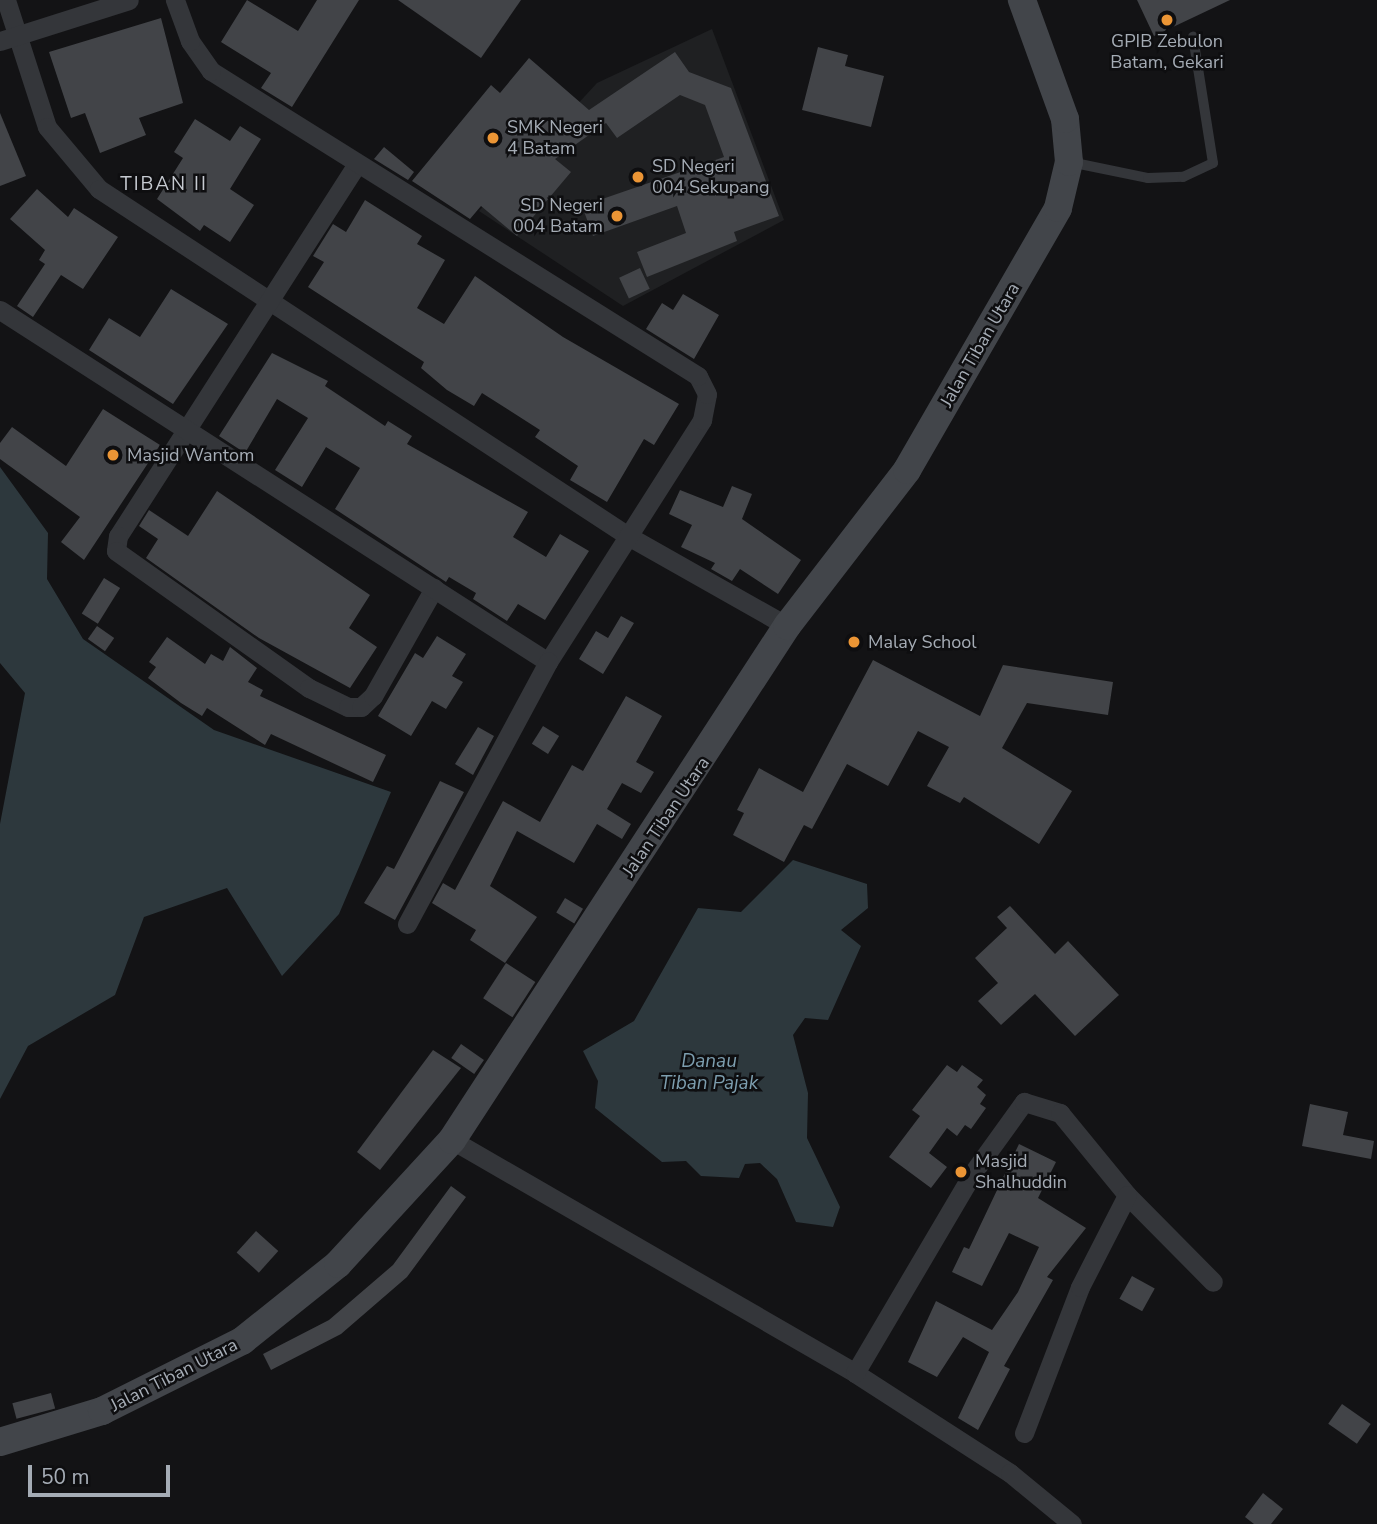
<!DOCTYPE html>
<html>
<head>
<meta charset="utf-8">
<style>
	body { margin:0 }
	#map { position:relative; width:1377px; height:1524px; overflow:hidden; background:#131315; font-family:"Nunito Sans",sans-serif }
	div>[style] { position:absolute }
	.built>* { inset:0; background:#1f2022 }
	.water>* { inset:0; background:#2d383d }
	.building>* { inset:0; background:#424448; transform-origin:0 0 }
	.lane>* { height:10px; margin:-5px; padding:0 5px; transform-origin:5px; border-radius:5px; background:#34363a }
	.street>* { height:19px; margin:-9.5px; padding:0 9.5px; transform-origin:9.5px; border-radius:9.5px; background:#34363a }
	.secondary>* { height:28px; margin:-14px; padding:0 14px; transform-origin:14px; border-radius:14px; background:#42454a }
	.dots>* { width:19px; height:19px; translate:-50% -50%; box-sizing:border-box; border:4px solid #0e0e10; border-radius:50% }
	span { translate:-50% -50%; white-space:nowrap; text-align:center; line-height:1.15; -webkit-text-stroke:5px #0e0e10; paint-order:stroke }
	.poi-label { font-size:18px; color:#a5acb5 }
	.left { translate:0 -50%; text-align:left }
	.right { translate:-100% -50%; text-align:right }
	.street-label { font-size:18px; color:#a5acb5 }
	.neighbourhood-label { font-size:19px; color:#c6cad1; letter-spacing:2px }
	.water-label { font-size:19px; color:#7d9eaf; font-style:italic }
	.scale { position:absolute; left:28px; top:1465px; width:142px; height:32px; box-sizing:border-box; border:4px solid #a5acb5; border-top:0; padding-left:9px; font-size:21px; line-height:24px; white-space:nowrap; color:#a5acb5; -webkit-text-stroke:5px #0e0e10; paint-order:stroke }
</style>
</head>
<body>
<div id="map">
	<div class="built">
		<div style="clip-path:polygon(712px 29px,784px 220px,623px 306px,479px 211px,597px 83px)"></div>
	</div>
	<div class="water">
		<div style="clip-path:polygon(0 467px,48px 533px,47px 579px,83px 639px,214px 730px,391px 792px,339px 914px,282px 976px,227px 888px,144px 917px,115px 995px,28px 1046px,0 1099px,0 824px,25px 693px,0 663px)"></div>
		<div style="clip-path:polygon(793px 860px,867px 884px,868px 908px,841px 930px,861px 946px,828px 1020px,805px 1018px,793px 1035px,808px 1093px,807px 1138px,840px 1207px,833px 1227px,796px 1222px,777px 1179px,760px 1163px,745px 1164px,739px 1178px,701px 1176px,686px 1161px,662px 1162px,595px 1108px,598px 1081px,583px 1051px,634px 1021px,698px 908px,741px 912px)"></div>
	</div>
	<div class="building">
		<div style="clip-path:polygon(247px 0,298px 31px,317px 0,359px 0,292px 107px,261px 88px,271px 73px,221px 42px)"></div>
		<div style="clip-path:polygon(398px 0,521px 0,481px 58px)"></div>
		<div style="clip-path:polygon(1137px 0,1230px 0,1154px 36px)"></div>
		<div style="clip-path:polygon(161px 18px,183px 103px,139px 118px,146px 135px,100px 153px,85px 113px,71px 118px,49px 52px)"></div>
		<div style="clip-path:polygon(818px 47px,848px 55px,845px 66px,884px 76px,871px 127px,802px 110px)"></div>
		<div style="clip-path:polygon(675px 52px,689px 72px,731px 88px,779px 216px,734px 232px,737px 241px,647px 277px,637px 252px,686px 233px,677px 206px,593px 236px,582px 206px,724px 157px,705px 105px,680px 95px,617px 138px,606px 123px,555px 159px,571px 172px,517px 236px,481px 206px,470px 219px,412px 181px,491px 85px,500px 93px,529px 58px,589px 110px)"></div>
		<div style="clip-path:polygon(0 113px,26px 176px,0 186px)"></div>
		<div style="clip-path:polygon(195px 119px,230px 141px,240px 126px,261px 139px,230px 189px,254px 205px,230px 242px,204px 225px,200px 231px,157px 199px,183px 158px,174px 152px)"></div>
		<div style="clip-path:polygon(384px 147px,414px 172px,408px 180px,374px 159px)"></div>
		<div style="clip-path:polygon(37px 189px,68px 217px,74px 208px,118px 237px,83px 289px,61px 275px,33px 317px,17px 306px,45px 264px,39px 260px,45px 250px,10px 219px)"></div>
		<div style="clip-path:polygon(365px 200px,422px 236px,417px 244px,445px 260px,417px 308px,444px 324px,475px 276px,563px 337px,679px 404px,654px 445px,644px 439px,607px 502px,570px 480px,578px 466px,535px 437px,540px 430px,482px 393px,474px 406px,447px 390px,421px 368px,424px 362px,308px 287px,324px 262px,313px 256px,333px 224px,346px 232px)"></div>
		<div style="left:640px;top:268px;width:23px;height:23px;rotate:65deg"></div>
		<div style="clip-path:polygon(171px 289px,228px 324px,173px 404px,89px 350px,109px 318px,140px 337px)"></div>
		<div style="clip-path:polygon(683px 294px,719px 315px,694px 359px,646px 329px,662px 303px,673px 310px)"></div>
		<div style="clip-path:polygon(272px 353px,328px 381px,325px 386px,385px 426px,388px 421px,412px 436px,407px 444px,528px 512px,513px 537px,546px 557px,560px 534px,589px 551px,545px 620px,518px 604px,507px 621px,473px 599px,476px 593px,449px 577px,446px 582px,335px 509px,360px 468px,326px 447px,302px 487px,275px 470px,308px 418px,277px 399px,245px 453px,219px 436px)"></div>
		<div style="clip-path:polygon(103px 409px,160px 445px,84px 560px,61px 542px,80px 517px,0 459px,0 443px,12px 427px,66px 466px)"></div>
		<div style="clip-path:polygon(732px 486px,752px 494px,742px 519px,801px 560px,778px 594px,740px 569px,732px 581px,711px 569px,715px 563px,681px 547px,692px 525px,669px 514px,680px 490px,723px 507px)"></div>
		<div style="clip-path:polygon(217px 491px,370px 595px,349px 628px,377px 647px,350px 688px,259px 638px,146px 558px,158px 539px,139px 526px,149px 510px,188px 536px)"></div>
		<div style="left:104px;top:578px;width:19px;height:42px;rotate:32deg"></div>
		<div style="clip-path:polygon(621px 616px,634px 623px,603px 674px,579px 659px,596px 631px,608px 638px)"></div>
		<div style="left:97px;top:626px;width:21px;height:16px;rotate:35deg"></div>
		<div style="clip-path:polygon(437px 636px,466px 654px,452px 676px,463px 682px,446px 709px,432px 701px,411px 736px,378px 716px,415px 653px,423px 658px)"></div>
		<div style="clip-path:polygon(167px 637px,205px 664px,211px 654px,223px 661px,230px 647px,257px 668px,248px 682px,263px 690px,260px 696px,386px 755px,373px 782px,271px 734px,265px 745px,207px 708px,202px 716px,181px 703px,148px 678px,156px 667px,149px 662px)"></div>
		<div style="clip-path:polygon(873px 660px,980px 716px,1003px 665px,1113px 682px,1108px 715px,1027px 703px,1002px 748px,1072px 791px,1039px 844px,964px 797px,960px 803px,927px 786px,949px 747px,918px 731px,888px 786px,847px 764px,812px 829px,804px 825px,784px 862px,733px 835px,744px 813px,737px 810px,759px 768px,803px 792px)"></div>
		<div style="clip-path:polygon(626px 696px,662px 716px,636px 762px,654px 772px,641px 793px,622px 783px,607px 809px,631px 824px,622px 839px,597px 824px,574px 863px,517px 831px,490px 886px,537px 917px,505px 963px,470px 940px,476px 930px,432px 903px,443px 883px,455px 890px,503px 801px,540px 822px,572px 765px,583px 771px)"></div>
		<div style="left:543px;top:726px;width:19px;height:21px;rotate:32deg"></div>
		<div style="clip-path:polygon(478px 727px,494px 736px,473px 775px,455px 764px)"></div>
		<div style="clip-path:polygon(440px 781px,464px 792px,395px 920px,364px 903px,387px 866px,394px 869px)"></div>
		<div style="left:565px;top:898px;width:21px;height:17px;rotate:31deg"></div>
		<div style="clip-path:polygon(1010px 906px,1055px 954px,1068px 941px,1119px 995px,1075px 1036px,1035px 994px,1001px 1025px,978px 1001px,998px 983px,975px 958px,1007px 928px,997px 917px)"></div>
		<div style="left:506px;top:963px;width:35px;height:42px;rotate:33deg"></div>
		<div style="left:461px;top:1044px;width:28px;height:17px;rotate:35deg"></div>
		<div style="clip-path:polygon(433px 1050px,461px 1068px,380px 1170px,357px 1152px)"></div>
		<div style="clip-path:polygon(947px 1065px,957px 1072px,962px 1065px,983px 1080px,977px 1087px,986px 1095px,980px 1104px,986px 1108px,971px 1129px,965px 1125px,957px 1136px,947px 1128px,929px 1153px,947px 1167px,931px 1188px,889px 1157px,920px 1116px,912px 1110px)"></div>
		<div style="clip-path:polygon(1310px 1104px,1348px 1112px,1343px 1135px,1374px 1141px,1371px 1159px,1302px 1146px)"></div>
		<div style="clip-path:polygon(1019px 1144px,1056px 1162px,1038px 1198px,1086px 1228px,1047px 1277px,1053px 1280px,1004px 1366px,1010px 1369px,978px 1430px,958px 1418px,989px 1352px,963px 1337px,937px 1377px,908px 1362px,936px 1301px,992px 1330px,1018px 1292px,1039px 1247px,1009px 1233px,982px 1286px,952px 1272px,964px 1247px,969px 1249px)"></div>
		<div style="clip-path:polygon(451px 1186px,466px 1197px,407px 1277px,341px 1334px,271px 1370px,263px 1354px,329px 1320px,393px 1265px)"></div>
		<div style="left:256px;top:1231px;width:30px;height:29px;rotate:42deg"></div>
		<div style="left:1132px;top:1276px;width:26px;height:26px;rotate:29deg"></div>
		<div style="left:51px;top:1393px;width:16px;height:40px;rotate:75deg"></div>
		<div style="left:1342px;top:1404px;width:35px;height:24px;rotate:35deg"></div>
		<div style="clip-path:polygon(1263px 1493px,1283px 1509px,1271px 1524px,1254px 1524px,1245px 1517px)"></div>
	</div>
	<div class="lane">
		<div style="left:1070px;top:162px;width:80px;rotate:11.6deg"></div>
		<div style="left:1148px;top:178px;width:35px;rotate:-2deg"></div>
		<div style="left:1183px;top:177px;width:33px;rotate:-25deg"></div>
		<div style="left:1213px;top:163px;width:128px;rotate:-99deg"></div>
	</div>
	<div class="street">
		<div style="left:6px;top:0;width:133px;rotate:72.1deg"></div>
		<div style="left:47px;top:127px;width:81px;rotate:50deg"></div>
		<div style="left:99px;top:189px;width:633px;rotate:33.26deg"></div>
		<div style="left:628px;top:536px;width:183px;rotate:29.5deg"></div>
		<div style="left:0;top:41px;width:135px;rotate:-17.6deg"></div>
		<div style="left:357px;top:164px;width:442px;rotate:122.7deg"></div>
		<div style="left:118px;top:536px;width:15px;rotate:98deg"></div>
		<div style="left:116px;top:551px;width:237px;rotate:35.4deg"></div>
		<div style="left:309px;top:688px;width:43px;rotate:26deg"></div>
		<div style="left:348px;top:707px;width:13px"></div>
		<div style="left:361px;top:707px;width:16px;rotate:-43deg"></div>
		<div style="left:373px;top:696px;width:124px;rotate:-60.5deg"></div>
		<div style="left:0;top:310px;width:651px;rotate:32.71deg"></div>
		<div style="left:548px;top:662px;width:287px;rotate:-57.5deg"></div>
		<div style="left:702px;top:420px;width:26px;rotate:-79deg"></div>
		<div style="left:707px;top:394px;width:20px;rotate:-117deg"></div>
		<div style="left:698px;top:376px;width:575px;rotate:-147.94deg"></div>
		<div style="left:211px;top:71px;width:37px;rotate:-125deg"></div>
		<div style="left:190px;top:41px;width:44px;rotate:-110.1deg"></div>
		<div style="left:407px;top:924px;width:298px;rotate:-61.7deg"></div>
		<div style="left:452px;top:1140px;width:466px;rotate:30deg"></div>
		<div style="left:855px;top:1373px;width:184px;rotate:32.8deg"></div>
		<div style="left:1010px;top:1473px;width:80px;rotate:39.4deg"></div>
		<div style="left:855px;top:1373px;width:231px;rotate:-59.5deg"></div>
		<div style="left:972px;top:1174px;width:89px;rotate:-54.2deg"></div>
		<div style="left:1024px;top:1102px;width:38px;rotate:17deg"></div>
		<div style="left:1060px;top:1113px;width:106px;rotate:50.7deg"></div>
		<div style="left:1127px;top:1195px;width:122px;rotate:45.3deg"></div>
		<div style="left:1024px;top:1433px;width:156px;rotate:-69deg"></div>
		<div style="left:1080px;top:1287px;width:103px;rotate:-62.9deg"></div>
	</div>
	<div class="secondary">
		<div style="left:0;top:1442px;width:107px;rotate:-16.9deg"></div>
		<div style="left:102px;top:1411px;width:157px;rotate:-26.6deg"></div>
		<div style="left:242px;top:1341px;width:123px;rotate:-38.7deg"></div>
		<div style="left:338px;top:1264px;width:168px;rotate:-47.4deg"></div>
		<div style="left:452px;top:1140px;width:614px;rotate:-56.91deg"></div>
		<div style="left:787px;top:626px;width:197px;rotate:-52.4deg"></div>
		<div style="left:907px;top:470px;width:302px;rotate:-60deg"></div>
		<div style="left:1058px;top:208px;width:47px;rotate:-76.6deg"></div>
		<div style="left:1069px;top:162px;width:43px;rotate:-95.3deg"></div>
		<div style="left:1065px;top:119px;width:127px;rotate:-109.9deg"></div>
	</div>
	<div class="dots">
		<div style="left:1167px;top:20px;background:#eb9535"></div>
		<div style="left:493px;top:138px;background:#eb9535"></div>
		<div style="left:638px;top:177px;background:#eb9535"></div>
		<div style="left:617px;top:216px;background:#eb9535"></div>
		<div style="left:113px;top:455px;background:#eb9535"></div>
		<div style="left:854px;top:642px;background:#eb9535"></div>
		<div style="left:961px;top:1172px;background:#eb9535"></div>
	</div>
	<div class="poi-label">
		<span style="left:1167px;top:52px">GPIB Zebulon<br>Batam, Gekari</span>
		<span class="left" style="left:507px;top:138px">SMK Negeri<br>4 Batam</span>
		<span class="left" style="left:652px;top:177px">SD Negeri<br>004 Sekupang</span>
		<span class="right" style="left:603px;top:216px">SD Negeri<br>004 Batam</span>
		<span class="left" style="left:127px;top:455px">Masjid Wantom</span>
		<span class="left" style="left:868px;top:642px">Malay School</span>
		<span class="left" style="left:975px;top:1172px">Masjid<br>Shalhuddin</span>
	</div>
	<div class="street-label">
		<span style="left:980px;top:345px;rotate:-60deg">Jalan Tiban Utara</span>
		<span style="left:666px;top:817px;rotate:-56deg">Jalan Tiban Utara</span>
		<span style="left:174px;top:1375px;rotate:-27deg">Jalan Tiban Utara</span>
	</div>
	<div class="neighbourhood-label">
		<span style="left:164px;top:185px">TIBAN II</span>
	</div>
	<div class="water-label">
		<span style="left:709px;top:1073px">Danau<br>Tiban Pajak</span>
	</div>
	<div class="scale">50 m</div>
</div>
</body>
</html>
